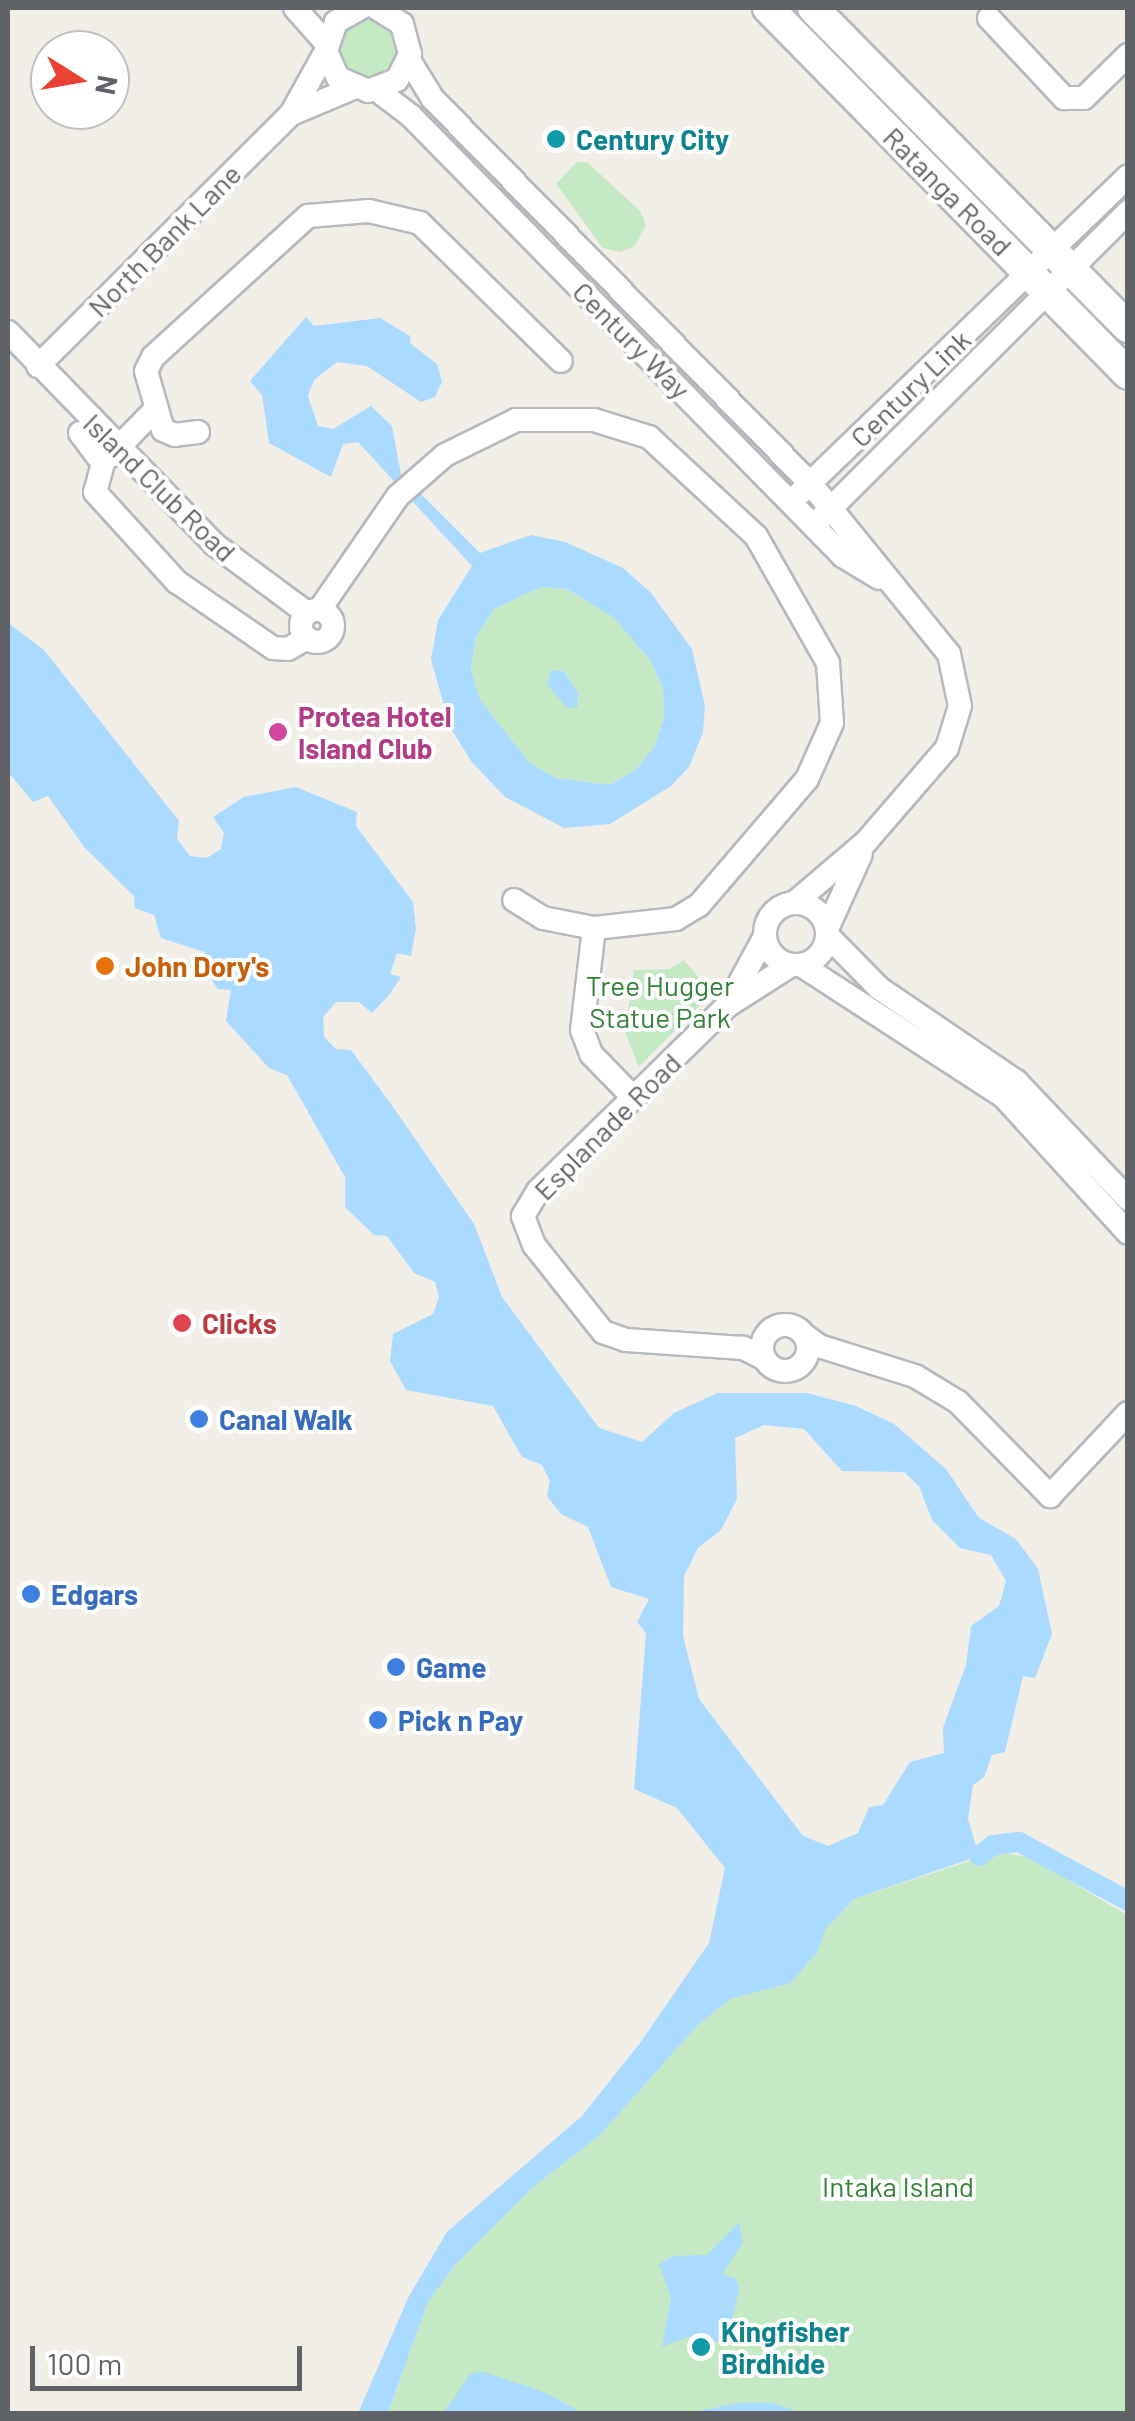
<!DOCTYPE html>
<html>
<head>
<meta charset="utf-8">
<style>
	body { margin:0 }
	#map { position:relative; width:1135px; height:2421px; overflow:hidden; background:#f1efe8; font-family:Barlow,sans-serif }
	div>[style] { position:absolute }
	.green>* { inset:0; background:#c5e8c5 }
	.round { border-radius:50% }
	.water>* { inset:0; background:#aadaff }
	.canal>* { height:20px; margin:-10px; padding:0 10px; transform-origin:10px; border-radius:10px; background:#aadaff }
	.roads { filter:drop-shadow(2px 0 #b5b8bc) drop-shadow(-2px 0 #b5b8bc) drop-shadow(0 2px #b5b8bc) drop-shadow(0 -2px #b5b8bc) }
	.minor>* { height:22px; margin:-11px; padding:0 11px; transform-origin:11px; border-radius:11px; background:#fff }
	.minor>.ring { margin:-11px; padding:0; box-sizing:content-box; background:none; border:22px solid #fff; border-radius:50% }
	.secondary>* { height:30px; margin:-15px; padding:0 15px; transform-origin:15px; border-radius:15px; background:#fff }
	.dots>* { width:28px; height:28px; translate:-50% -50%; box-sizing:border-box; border:5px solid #fff; border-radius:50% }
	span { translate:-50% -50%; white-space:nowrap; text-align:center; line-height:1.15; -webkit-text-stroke:8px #fff; paint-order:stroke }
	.culture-label { font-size:28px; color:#0d838f; font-weight:700 }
	.left { translate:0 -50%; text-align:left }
	.street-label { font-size:28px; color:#5f6368 }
	.hotel-label { font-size:28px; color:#b23c85; font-weight:700 }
	.food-label { font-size:28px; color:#c56008; font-weight:700 }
	.park-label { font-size:28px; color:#348238 }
	.health-label { font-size:28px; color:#be3a42; font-weight:700 }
	.shop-label { font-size:28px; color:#366cbe; font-weight:700 }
	.frame { position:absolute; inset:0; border:10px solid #5f6368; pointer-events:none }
	.north { position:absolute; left:30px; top:30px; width:100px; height:100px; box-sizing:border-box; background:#fff; border:2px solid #bfc1c3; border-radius:50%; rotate:101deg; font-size:28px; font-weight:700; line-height:40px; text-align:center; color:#5f6368 }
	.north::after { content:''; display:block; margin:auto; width:35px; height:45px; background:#ea4335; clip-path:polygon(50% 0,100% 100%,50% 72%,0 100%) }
	.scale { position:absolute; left:30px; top:2346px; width:272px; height:45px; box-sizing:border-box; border:5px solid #5f6368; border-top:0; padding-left:12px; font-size:30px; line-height:35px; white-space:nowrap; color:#5f6368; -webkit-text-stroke:8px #fff; paint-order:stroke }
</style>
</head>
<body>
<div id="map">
	<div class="green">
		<div class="round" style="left:337px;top:19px;width:62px;height:62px"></div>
		<div style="clip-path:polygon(577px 162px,587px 162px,640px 211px,646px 225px,635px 246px,620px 252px,603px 248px,556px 184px)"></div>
		<div style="clip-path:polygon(541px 587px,567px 589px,613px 617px,651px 661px,663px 689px,664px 718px,655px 747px,636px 770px,610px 785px,556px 778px,530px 763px,480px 700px,471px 669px,476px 636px,494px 609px)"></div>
		<div style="clip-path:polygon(684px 960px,712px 993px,639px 1067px,625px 1032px,634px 970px,669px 969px)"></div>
		<div style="clip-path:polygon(997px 1852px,1029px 1857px,1127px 1915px,1127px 2413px,388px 2414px,428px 2302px,454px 2266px,532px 2188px,599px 2136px,697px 2026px,730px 1999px,791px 1983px,826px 1928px,854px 1899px)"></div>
	</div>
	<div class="water">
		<div style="clip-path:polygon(evenodd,306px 317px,314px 326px,380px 318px,410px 336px,410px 343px,437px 364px,442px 382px,435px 397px,421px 402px,367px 366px,337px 362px,314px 380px,308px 396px,318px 426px,333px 429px,371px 406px,392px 426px,401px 474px,480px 553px,531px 535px,565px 542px,623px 568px,651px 593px,692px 649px,705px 706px,703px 732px,689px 767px,671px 786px,610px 824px,564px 828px,505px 797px,471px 761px,450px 727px,431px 659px,438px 620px,472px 566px,358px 442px,343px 444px,331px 477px,269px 443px,262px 395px,250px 381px,306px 317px,541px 587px,567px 589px,613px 617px,651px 661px,663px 689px,664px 718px,655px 746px,636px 770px,610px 785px,556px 778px,530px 763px,480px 700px,471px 669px,476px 637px,494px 609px,541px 587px)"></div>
		<div style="clip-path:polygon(evenodd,8px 623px,44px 650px,179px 821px,177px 839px,190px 856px,207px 858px,221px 849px,224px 833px,213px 817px,244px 797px,296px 787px,357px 812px,356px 826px,413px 902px,416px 929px,411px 956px,397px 953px,390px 974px,401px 977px,389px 995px,372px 1013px,359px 1002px,336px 1002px,323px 1017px,324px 1037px,336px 1049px,351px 1050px,391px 1104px,474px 1224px,502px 1297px,599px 1428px,642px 1442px,674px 1413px,717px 1393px,807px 1393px,856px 1406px,894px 1424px,946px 1469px,979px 1518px,1016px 1539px,1038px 1569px,1052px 1634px,1035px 1678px,1023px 1676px,1005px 1752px,992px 1755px,984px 1777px,973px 1785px,968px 1819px,979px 1856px,854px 1899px,826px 1928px,818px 1951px,791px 1983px,730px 1999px,697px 2026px,599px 2136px,532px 2188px,454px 2266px,428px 2302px,388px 2413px,358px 2413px,409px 2296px,447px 2232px,582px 2116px,640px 2043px,709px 1943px,725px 1868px,677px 1808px,634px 1789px,646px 1633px,637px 1622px,649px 1599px,611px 1587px,588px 1527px,561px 1514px,547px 1496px,550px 1481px,542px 1465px,522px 1457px,493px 1406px,406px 1390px,390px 1361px,393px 1334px,433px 1314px,439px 1297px,435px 1282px,414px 1273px,387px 1236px,374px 1235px,345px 1207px,345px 1177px,287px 1075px,269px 1068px,226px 1021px,231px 990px,218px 989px,205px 970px,204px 952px,161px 938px,154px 915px,135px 908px,134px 896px,85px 848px,48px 796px,33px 802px,8px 772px,8px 623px,764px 1425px,804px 1429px,842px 1471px,904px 1472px,919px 1486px,932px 1520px,960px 1548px,991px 1555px,1006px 1581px,999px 1606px,971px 1626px,966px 1665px,943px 1728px,944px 1753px,910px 1762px,883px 1805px,869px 1807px,858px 1833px,828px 1846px,803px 1836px,699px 1699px,683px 1636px,684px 1576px,698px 1548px,721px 1530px,737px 1499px,735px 1438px,764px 1425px)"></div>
		<div style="clip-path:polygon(551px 670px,563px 671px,578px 692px,577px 708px,566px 707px,547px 684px)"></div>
		<div style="clip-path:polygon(739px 2222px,743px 2242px,722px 2274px,736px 2279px,739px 2289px,728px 2338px,722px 2343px,691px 2336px,662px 2347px,671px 2298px,659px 2264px,674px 2256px,707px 2255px)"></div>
		<div style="clip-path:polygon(484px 2372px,541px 2391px,583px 2413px,444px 2413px,471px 2373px)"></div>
		<div style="clip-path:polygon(740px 2403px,772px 2403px,802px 2413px,687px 2413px)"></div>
	</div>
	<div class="canal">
		<div style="left:979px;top:1856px;width:18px;rotate:-38deg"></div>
		<div style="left:993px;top:1845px;width:26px;rotate:-7deg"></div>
		<div style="left:1019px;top:1842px;width:124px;rotate:28.4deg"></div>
	</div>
	<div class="roads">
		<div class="minor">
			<div style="left:295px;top:8px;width:48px;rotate:48.4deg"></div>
			<div style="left:361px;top:8px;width:29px;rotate:151deg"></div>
			<div style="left:336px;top:22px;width:31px;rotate:109deg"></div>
			<div style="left:326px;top:51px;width:30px;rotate:66deg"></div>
			<div style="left:338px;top:78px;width:33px;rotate:23deg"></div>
			<div style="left:368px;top:91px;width:31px;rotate:-21deg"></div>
			<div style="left:397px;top:80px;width:29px;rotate:-63deg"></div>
			<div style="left:410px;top:54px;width:31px;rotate:-105deg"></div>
			<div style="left:402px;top:24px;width:31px;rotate:-148deg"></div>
			<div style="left:989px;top:18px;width:110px;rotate:46.8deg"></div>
			<div style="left:1064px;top:98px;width:20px"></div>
			<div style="left:1084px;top:98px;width:62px;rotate:-44.3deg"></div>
			<div style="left:409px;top:60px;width:46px;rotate:58.4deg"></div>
			<div style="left:433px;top:99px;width:538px;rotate:45.53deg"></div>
			<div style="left:810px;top:483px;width:220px;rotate:50.9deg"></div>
			<div style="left:949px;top:654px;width:53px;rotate:78.1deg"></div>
			<div style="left:960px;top:706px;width:44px;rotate:107.2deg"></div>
			<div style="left:947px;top:748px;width:124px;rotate:130.8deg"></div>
			<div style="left:866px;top:842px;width:94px;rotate:139.7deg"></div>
			<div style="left:377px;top:90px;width:43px;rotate:37.4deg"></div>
			<div style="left:411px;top:116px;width:617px;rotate:45.53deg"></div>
			<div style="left:843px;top:556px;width:42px;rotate:31.4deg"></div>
			<div style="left:291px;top:114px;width:72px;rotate:-60.9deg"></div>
			<div style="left:8px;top:332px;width:296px;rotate:45.8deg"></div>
			<div style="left:214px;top:544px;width:116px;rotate:36.6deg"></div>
			<div style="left:38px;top:366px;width:357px;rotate:-44.9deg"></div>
			<div style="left:291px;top:114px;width:67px;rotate:-22.8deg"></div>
			<div style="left:198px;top:432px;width:23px;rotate:173deg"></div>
			<div style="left:175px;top:435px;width:13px;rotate:-157deg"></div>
			<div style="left:163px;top:430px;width:61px;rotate:-106.1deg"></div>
			<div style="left:146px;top:371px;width:16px;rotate:-63deg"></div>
			<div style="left:153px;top:357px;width:210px;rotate:-42.3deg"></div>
			<div style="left:308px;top:216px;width:61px;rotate:-4.7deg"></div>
			<div style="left:369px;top:211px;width:52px;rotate:13.2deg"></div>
			<div style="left:420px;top:223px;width:197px;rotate:44.4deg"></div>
			<div style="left:80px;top:433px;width:38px;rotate:53deg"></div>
			<div style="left:103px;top:463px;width:30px;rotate:105deg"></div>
			<div style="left:95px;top:492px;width:122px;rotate:47.7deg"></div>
			<div style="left:177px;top:582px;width:116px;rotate:34.5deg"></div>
			<div style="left:273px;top:648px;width:15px;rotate:4deg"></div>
			<div style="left:288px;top:649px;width:22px;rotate:-30deg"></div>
			<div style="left:110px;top:456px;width:62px;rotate:-45.7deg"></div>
			<div style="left:800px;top:493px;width:456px;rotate:-44deg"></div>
			<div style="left:823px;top:516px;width:431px;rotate:-44.9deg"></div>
			<div style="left:320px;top:609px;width:137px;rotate:-55.4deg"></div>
			<div style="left:398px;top:496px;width:62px;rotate:-41.1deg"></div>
			<div style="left:445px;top:455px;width:79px;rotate:-26.2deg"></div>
			<div style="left:516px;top:420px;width:78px"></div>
			<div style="left:594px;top:420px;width:58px;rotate:17.2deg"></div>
			<div style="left:649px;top:437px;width:146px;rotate:42.8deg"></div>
			<div style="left:756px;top:536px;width:146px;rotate:60.4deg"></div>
			<div style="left:828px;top:663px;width:60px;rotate:86.2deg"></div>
			<div style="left:832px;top:723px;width:61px;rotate:114.1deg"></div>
			<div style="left:807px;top:779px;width:166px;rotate:130.6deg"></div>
			<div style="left:699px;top:905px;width:27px;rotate:149deg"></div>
			<div style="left:676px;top:919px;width:82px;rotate:173.7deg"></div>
			<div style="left:594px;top:928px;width:52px;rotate:-168.9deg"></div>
			<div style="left:543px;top:918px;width:34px;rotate:-148deg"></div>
			<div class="ring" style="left:301px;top:610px;width:10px;height:10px"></div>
			<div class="ring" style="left:765px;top:903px;width:40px;height:40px"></div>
			<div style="left:594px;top:928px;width:103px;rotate:96.7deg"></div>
			<div style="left:582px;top:1030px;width:26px;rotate:69deg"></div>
			<div style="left:591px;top:1054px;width:62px;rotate:45.7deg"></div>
			<div style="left:827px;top:929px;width:82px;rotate:-65.6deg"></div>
			<div style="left:827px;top:935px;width:74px;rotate:45.5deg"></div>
			<div style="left:879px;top:988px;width:166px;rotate:34.2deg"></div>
			<div style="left:1016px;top:1081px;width:163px;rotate:46.5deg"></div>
			<div style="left:801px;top:965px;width:241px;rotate:33deg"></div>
			<div style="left:1003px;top:1096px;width:185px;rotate:47.6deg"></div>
			<div style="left:731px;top:999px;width:72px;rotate:-61.6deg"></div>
			<div class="ring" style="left:762px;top:1325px;width:24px;height:24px"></div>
			<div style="left:804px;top:1335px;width:19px;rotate:36deg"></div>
			<div style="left:819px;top:1346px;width:101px;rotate:17.4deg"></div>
			<div style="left:915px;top:1376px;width:50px;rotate:31.2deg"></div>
			<div style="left:958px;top:1402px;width:132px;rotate:45.6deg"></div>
			<div style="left:1050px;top:1496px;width:114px;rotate:-46.8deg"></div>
			<div style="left:765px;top:1359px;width:25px;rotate:-153deg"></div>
			<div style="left:743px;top:1348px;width:117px;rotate:-176.1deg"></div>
			<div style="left:626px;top:1340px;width:24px;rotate:-161deg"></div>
			<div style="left:603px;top:1332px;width:111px;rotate:-128.4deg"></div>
			<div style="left:534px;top:1245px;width:31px;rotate:-111deg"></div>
			<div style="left:523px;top:1216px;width:29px;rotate:-59deg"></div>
			<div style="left:538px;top:1191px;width:264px;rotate:-44.4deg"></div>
			<div style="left:727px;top:1006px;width:76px;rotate:-32.6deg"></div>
		</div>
		<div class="secondary">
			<div style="left:768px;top:8px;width:513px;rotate:45.47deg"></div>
			<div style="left:813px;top:8px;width:448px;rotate:45.4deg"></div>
		</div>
	</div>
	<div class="dots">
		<div style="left:556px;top:139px;background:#0f9aa8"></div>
		<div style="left:278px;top:732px;background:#d1479c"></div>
		<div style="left:105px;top:966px;background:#e8710a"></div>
		<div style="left:182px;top:1323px;background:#e0444e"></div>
		<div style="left:199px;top:1419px;background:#3f7fe0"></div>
		<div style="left:31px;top:1594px;background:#3f7fe0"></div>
		<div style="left:396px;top:1667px;background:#3f7fe0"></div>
		<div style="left:378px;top:1720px;background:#3f7fe0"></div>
		<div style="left:701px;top:2347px;background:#0f9aa8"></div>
	</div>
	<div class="culture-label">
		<span class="left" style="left:576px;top:139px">Century City</span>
		<span class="left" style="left:721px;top:2347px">Kingfisher<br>Birdhide</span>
	</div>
	<div class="street-label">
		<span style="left:948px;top:191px;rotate:45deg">Ratanga Road</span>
		<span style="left:164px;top:240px;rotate:-45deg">North Bank Lane</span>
		<span style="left:632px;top:340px;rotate:45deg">Century Way</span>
		<span style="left:910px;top:388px;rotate:-44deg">Century Link</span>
		<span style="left:160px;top:487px;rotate:44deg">Island Club Road</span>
		<span style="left:607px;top:1126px;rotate:-45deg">Esplanade Road</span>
	</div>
	<div class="hotel-label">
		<span class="left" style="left:298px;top:732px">Protea Hotel<br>Island Club</span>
	</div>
	<div class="food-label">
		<span class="left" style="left:125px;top:966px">John Dory's</span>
	</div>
	<div class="park-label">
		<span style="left:660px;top:1001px">Tree Hugger<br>Statue Park</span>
		<span style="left:898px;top:2186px">Intaka Island</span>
	</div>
	<div class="health-label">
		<span class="left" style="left:202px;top:1323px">Clicks</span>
	</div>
	<div class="shop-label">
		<span class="left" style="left:219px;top:1419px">Canal Walk</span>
		<span class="left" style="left:51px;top:1594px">Edgars</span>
		<span class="left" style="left:416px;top:1667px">Game</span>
		<span class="left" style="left:398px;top:1720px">Pick n Pay</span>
	</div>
	<div class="frame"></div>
	<div class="north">N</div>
	<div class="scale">100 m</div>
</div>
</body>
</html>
